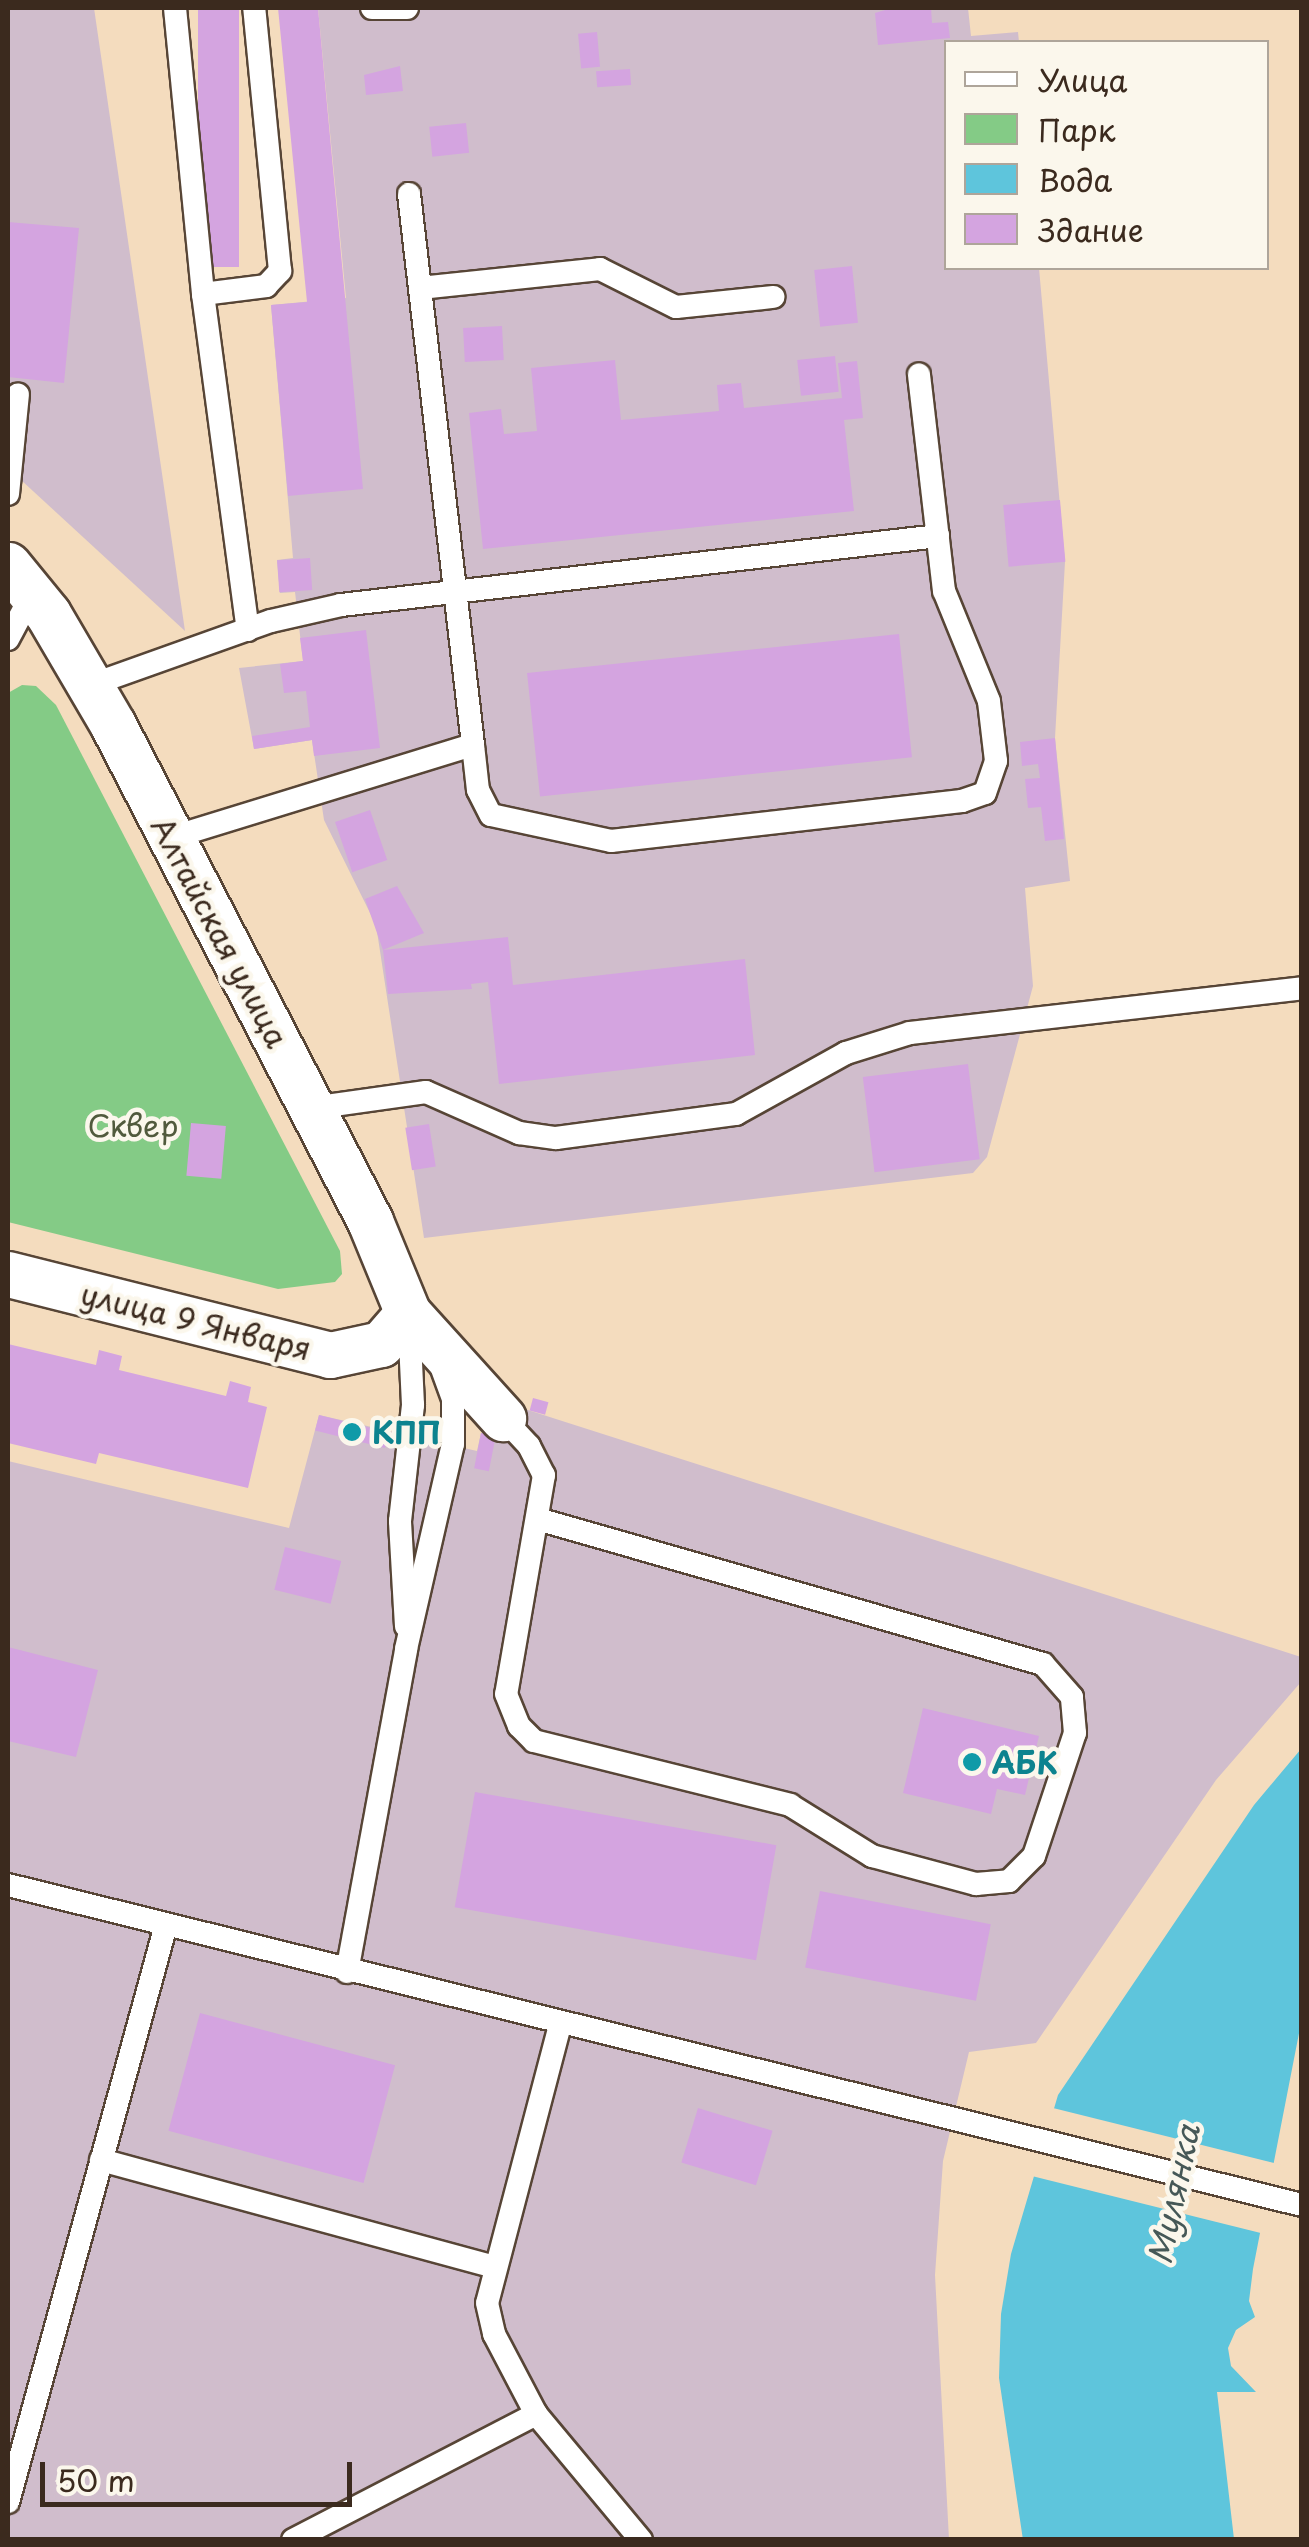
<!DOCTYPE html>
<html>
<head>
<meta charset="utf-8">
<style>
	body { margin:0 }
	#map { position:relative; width:1309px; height:2547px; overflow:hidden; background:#f4dcbe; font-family:"Playpen Sans",sans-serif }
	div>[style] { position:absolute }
	.industrial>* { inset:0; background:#d0bdcc }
	.green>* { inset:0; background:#84cb86 }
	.water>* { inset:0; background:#5ec5dc }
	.pier>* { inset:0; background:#f4dcbe; transform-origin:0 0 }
	.building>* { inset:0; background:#d4a4e0; transform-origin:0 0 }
	.roads { filter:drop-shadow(2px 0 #574536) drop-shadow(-2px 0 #574536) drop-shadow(0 2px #574536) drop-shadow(0 -2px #574536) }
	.lane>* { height:22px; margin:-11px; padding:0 11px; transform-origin:11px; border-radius:11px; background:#fff }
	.street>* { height:45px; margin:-22.5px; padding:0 22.5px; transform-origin:22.5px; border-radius:22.5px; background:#fff }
	.dots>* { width:28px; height:28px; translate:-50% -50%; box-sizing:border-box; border:5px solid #fbf7ec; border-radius:50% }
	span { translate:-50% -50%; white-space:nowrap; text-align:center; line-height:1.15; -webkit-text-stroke:9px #fbf7ec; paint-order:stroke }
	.street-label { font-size:30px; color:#3b2a1e }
	.park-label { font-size:30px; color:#515a3d }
	.culture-label { font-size:30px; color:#0d838f; font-weight:700 }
	.left { translate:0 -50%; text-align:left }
	.water-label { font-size:32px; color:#465857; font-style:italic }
	.frame { position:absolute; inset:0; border:10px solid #3b2a1e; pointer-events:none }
	.legend { position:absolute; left:944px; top:40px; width:325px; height:230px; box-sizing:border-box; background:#fbf7ec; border:2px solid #aea59a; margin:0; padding:12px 18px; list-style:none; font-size:30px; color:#3b2a1e }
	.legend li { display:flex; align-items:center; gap:20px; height:50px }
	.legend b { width:50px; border:2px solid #aea59a }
	.scale { position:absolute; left:40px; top:2462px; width:312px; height:45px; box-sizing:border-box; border:5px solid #3b2a1e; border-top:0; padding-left:12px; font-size:30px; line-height:35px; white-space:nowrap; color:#3b2a1e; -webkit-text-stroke:8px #fbf7ec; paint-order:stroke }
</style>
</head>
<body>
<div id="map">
	<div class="industrial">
		<div style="clip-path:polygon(8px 8px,94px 8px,185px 631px,8px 468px)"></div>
		<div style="clip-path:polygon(318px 8px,968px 8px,971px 36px,1018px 32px,1019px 42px,946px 42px,946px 268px,1039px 268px,1065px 562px,1055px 738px,1070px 881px,1025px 888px,1033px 986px,987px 1157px,973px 1173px,424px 1238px,376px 925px,324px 820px,312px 740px,254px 749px,239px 668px,303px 661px,295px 592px,280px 593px,277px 560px,293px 558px,271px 305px,346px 298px)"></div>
		<div style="clip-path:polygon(509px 1404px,1301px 1657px,1301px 1682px,1216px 1780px,1036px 2043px,969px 2052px,943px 2161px,935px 2275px,949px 2539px,8px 2540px,8px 1461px,289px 1528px,319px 1415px,477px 1451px,481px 1433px,496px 1435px)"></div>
	</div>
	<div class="green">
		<div style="clip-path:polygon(22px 685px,36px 686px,56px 705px,340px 1251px,342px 1274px,335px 1282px,278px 1289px,8px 1222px,8px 693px)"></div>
	</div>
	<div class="water">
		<div style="clip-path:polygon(1301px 1749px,1301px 2023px,1253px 2269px,1249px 2301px,1255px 2317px,1236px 2330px,1228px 2348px,1231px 2366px,1256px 2392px,1217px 2392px,1234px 2539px,1023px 2540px,999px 2378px,1001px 2314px,1011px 2254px,1058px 2095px,1254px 1805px)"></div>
	</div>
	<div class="pier">
		<div style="left:1049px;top:2107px;width:239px;height:71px;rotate:14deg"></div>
	</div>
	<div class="building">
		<div style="left:198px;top:8px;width:41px;height:259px"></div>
		<div style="clip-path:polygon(278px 8px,318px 8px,363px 489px,288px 496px,271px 305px,307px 302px)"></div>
		<div style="clip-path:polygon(892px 8px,931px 8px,932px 23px,948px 22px,950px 38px,878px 45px,875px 13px)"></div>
		<div style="left:597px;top:32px;width:35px;height:19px;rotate:85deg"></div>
		<div style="clip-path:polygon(400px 66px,403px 91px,366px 95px,364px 75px)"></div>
		<div style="left:630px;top:69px;width:16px;height:34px;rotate:86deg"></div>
		<div style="left:466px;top:123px;width:30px;height:37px;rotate:84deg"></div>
		<div style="clip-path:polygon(8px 222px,79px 228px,64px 383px,8px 377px)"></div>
		<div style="left:852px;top:266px;width:57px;height:38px;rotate:84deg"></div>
		<div style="left:502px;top:326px;width:34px;height:39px;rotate:87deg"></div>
		<div style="left:835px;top:356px;width:36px;height:38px;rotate:84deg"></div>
		<div style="clip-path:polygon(615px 360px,621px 420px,719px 411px,717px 385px,741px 383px,744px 408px,842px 398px,838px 363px,857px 361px,863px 418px,844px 420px,854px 511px,483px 549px,469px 413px,501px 409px,504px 434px,537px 431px,531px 368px)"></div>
		<div style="left:1060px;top:500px;width:62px;height:57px;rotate:85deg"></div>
		<div style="left:310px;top:558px;width:32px;height:33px;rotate:86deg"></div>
		<div style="clip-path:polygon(366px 630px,380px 748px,314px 756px,312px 740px,254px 749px,252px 736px,310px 727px,306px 691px,284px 693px,280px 664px,303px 661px,300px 638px)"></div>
		<div style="left:899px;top:634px;width:124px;height:374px;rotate:84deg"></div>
		<div style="clip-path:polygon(1055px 738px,1064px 839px,1045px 841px,1041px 807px,1028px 808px,1025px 779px,1040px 778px,1038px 764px,1022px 766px,1020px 742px)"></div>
		<div style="left:370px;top:810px;width:53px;height:37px;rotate:71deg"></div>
		<div style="clip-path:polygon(397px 886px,424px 933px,383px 950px,508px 937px,513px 985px,745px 959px,755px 1055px,499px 1084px,488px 982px,471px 984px,472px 989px,388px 994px,383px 950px,365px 899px)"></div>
		<div style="left:968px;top:1064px;width:96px;height:106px;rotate:83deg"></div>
		<div style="left:191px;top:1123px;width:35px;height:53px;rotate:5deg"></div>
		<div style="left:429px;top:1124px;width:43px;height:24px;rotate:81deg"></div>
		<div style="clip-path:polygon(8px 1344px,96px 1365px,99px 1350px,122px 1356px,119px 1370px,226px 1396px,230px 1381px,251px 1387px,248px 1402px,267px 1407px,248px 1488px,99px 1453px,96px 1464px,8px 1443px)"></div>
		<div style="left:533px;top:1398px;width:16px;height:13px;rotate:15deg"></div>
		<div style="left:319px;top:1415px;width:72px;height:16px;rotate:14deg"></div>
		<div style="left:481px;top:1433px;width:15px;height:36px;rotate:11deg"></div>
		<div style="left:285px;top:1547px;width:58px;height:44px;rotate:14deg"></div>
		<div style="clip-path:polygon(8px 1647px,98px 1670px,76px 1757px,8px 1741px)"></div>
		<div style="clip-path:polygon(923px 1708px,1039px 1736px,1025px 1795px,997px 1789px,991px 1814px,903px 1793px)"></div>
		<div style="left:475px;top:1792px;width:306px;height:117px;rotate:10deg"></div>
		<div style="left:820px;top:1891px;width:174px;height:78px;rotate:11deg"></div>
		<div style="left:200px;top:2013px;width:202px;height:122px;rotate:15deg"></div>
		<div style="left:698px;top:2108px;width:78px;height:57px;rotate:17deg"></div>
	</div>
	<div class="roads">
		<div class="lane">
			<div style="left:175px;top:8px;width:287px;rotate:84.4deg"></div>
			<div style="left:203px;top:294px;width:339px;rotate:82.4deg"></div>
			<div style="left:372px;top:8px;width:35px"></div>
			<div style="left:409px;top:194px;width:555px;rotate:83.37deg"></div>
			<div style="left:420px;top:288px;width:181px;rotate:-6deg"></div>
			<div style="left:600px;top:269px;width:85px;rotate:26.6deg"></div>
			<div style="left:676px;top:307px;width:98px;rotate:-5.9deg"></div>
			<div style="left:203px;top:294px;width:64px;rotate:-7.2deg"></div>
			<div style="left:266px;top:286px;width:21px;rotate:-47deg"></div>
			<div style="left:280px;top:271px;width:264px;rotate:-95.6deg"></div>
			<div style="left:8px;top:494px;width:100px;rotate:-84.3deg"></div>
			<div style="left:8px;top:639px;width:51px;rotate:-61.9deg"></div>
			<div style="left:91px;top:685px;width:191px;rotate:-19.6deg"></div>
			<div style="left:271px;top:621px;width:72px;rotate:-12.9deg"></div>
			<div style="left:341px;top:605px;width:601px;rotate:-6.59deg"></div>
			<div style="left:170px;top:838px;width:317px;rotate:-17.1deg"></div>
			<div style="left:473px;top:745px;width:45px;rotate:83.7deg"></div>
			<div style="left:478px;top:790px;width:28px;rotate:63deg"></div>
			<div style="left:491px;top:815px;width:123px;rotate:12.2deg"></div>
			<div style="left:611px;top:841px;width:353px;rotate:-6.5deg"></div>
			<div style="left:962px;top:801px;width:24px;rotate:-19deg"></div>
			<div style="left:985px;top:793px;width:34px;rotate:-71deg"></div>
			<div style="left:996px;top:761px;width:60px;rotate:-96.7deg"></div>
			<div style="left:989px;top:701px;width:119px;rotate:-112.2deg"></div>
			<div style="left:944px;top:591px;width:218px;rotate:-96.6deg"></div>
			<div style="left:312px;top:1108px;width:115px;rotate:-8deg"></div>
			<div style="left:426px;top:1092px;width:102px;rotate:23.8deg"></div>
			<div style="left:519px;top:1133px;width:37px;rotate:8deg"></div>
			<div style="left:556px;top:1138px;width:182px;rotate:-7.6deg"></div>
			<div style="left:736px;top:1114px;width:126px;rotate:-29deg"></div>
			<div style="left:846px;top:1053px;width:67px;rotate:-17.4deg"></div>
			<div style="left:910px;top:1033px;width:395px;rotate:-6.5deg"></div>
			<div style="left:503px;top:1418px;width:38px;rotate:47deg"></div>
			<div style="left:529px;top:1446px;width:33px;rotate:63deg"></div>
			<div style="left:544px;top:1475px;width:222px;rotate:99.8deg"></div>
			<div style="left:506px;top:1694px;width:35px;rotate:68deg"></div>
			<div style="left:519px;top:1726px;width:21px;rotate:45deg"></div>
			<div style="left:534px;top:1741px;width:264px;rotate:14deg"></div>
			<div style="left:790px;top:1805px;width:97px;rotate:31.9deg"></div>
			<div style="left:872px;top:1856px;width:108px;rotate:15.1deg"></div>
			<div style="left:976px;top:1884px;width:33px;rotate:-5deg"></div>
			<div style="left:1009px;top:1881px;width:35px;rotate:-45deg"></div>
			<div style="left:1034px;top:1856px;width:130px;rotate:-71.6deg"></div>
			<div style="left:1075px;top:1733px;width:36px;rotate:-95deg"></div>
			<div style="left:1072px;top:1697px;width:44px;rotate:-131.3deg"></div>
			<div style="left:1043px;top:1664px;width:522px;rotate:-163.99deg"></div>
			<div style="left:406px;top:1626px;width:105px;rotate:-93.3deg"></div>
			<div style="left:400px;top:1521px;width:117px;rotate:-83.6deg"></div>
			<div style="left:413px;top:1405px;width:86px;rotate:-92.7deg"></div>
			<div style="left:8px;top:1885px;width:1333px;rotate:13.89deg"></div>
			<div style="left:347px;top:1972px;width:328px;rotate:-79.6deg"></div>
			<div style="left:406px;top:1649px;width:210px;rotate:-77.1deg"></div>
			<div style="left:453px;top:1444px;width:45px;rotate:-90deg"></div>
			<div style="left:453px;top:1399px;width:32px;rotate:-110deg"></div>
			<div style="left:560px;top:2025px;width:287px;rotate:104.7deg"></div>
			<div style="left:487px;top:2303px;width:32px;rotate:77deg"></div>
			<div style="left:494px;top:2334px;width:90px;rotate:62.3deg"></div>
			<div style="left:536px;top:2414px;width:164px;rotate:50.2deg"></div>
			<div style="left:101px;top:2160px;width:407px;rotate:15.2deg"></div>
			<div style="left:8px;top:2502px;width:598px;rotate:-74.69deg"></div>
			<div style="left:293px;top:2540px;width:274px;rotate:-27.4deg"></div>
		</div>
		<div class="street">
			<div style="left:8px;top:565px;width:63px;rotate:50.8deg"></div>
			<div style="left:48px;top:614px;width:129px;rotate:59.6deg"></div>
			<div style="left:113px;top:725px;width:559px;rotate:62.61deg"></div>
			<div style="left:370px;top:1221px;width:100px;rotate:67.6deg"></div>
			<div style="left:408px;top:1313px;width:142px;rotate:47.9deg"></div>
			<div style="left:8px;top:1274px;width:332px;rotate:14.1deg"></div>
			<div style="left:330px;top:1355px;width:52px;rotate:-12.2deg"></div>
			<div style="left:381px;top:1344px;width:41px;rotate:-48.9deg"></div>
		</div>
	</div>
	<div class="dots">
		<div style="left:352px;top:1432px;background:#0f9aa8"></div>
		<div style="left:972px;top:1762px;background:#0f9aa8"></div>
	</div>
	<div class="street-label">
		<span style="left:220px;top:932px;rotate:62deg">Алтайская улица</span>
		<span style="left:196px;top:1321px;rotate:14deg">улица 9 Января</span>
	</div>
	<div class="park-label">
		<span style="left:133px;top:1125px">Сквер</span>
	</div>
	<div class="culture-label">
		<span class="left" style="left:372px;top:1432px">КПП</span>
		<span class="left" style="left:992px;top:1762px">АБК</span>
	</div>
	<div class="water-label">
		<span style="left:1173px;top:2194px;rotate:-78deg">Мулянка</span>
	</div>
	<div class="frame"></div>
	<ul class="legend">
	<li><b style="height:12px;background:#fff"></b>Улица</li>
	<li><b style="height:28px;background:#84cb86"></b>Парк</li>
	<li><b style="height:28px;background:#5ec5dc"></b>Вода</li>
	<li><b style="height:28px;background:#d4a4e0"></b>Здание</li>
	</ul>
	<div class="scale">50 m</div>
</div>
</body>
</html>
